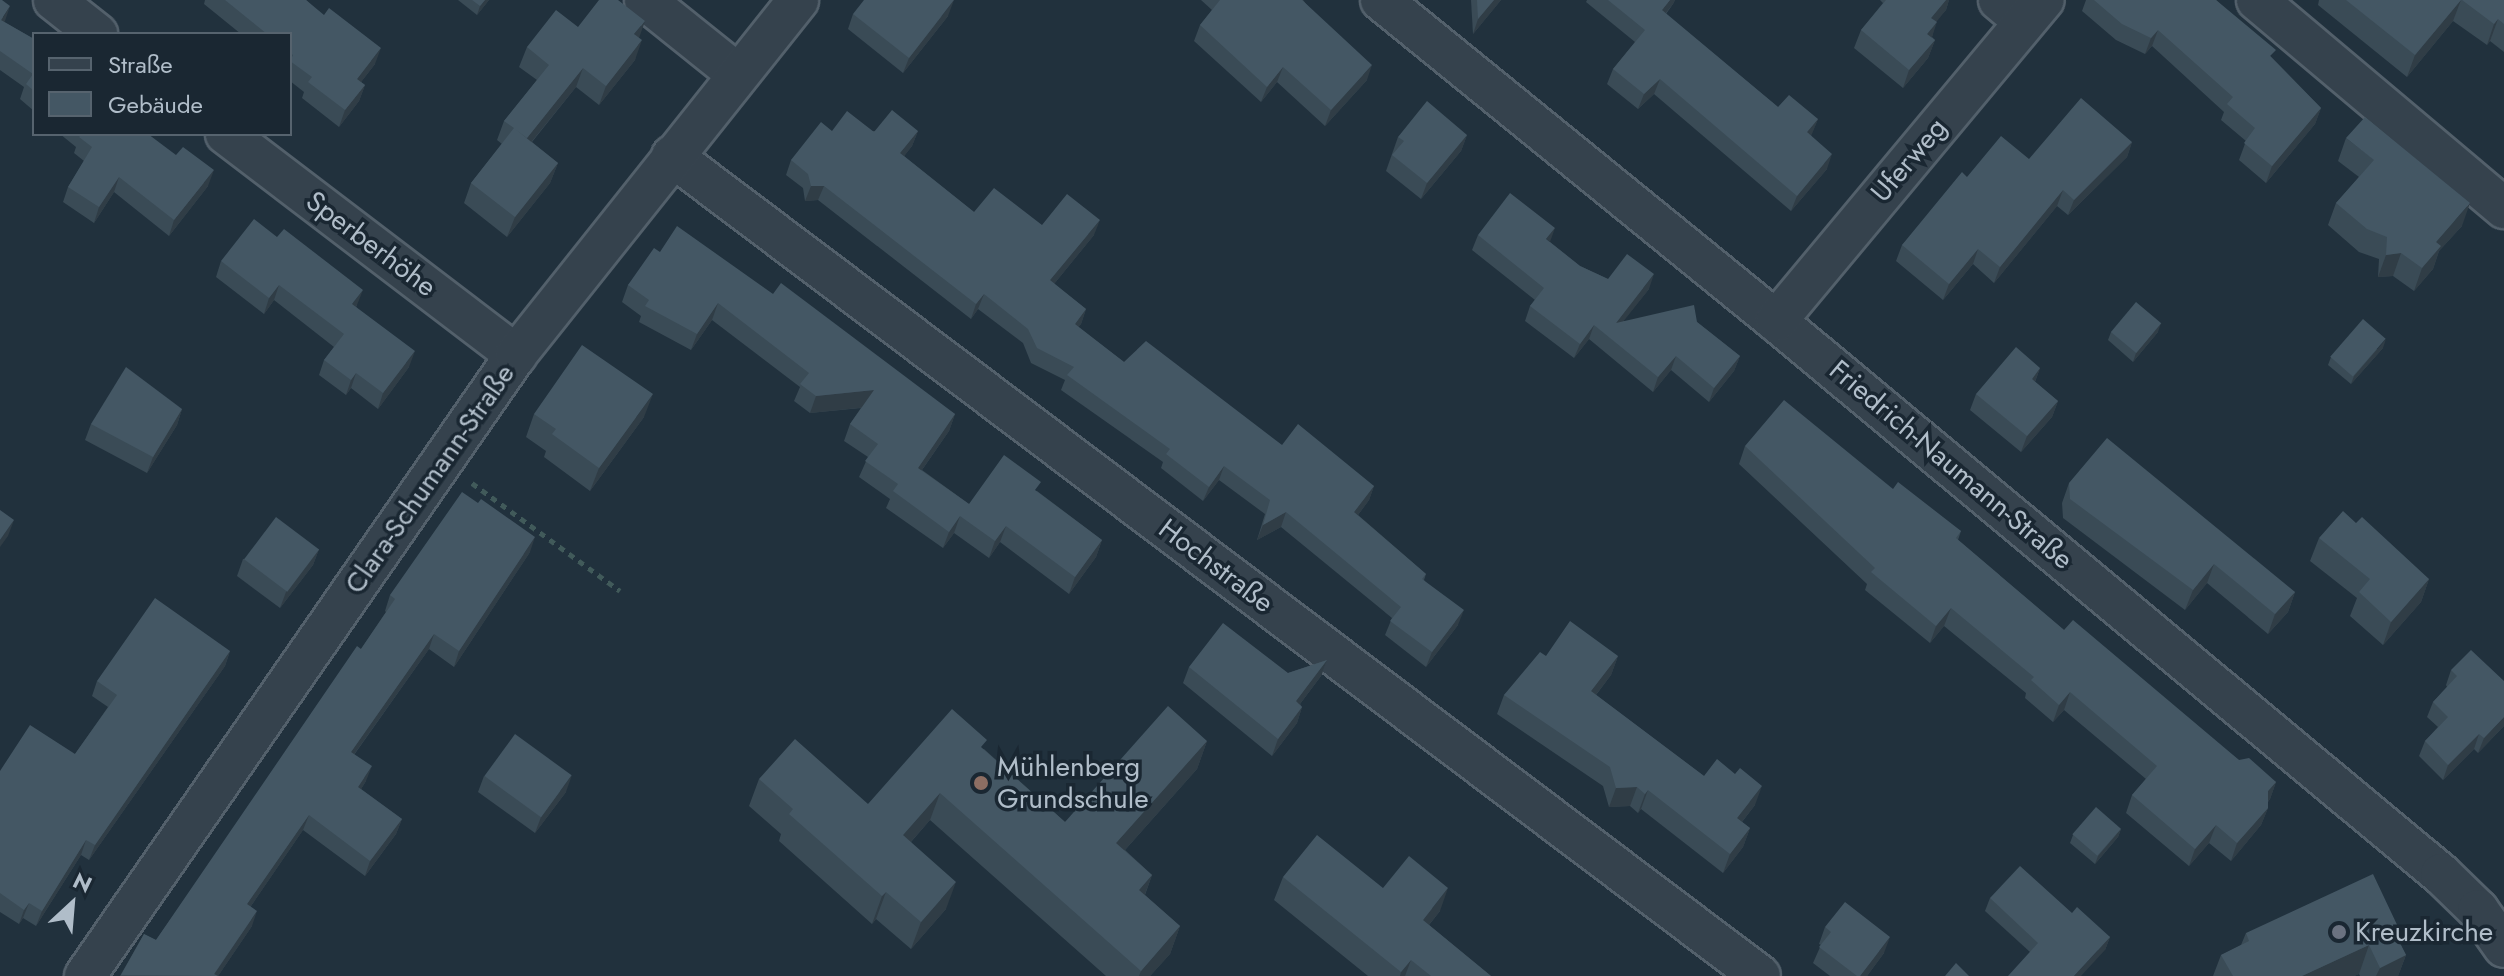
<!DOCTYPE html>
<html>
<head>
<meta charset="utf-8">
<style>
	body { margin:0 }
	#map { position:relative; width:2504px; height:976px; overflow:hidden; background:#21313d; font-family:Jost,sans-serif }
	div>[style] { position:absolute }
	.path>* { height:5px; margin-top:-2.5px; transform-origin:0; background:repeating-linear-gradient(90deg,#415a5a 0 6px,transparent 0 12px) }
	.roads { filter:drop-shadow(2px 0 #53606b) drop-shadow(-2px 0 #53606b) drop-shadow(0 2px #53606b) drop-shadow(0 -2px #53606b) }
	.minor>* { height:40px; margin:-20px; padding:0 20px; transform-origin:20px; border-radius:20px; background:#35424d }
	.wall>* { inset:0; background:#3a4b56 }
	.shaded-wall>* { inset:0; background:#303d46 }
	.building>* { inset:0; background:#445764; transform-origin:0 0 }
	.dots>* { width:22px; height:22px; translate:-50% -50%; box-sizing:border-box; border:4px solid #1a2732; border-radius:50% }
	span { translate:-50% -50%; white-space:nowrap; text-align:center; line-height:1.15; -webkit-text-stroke:7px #1a2732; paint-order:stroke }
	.street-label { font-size:28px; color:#b0bdc9 }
	.poi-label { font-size:28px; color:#b0bdc9 }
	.left { translate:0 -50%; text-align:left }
	.legend { position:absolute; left:32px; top:32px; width:260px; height:104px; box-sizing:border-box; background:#1a2732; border:2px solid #56636e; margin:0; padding:10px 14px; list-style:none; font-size:24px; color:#b0bdc9 }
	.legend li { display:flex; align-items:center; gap:16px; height:40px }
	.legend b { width:40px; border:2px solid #56636e }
	.north { position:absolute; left:32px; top:864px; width:80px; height:80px; -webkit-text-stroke:6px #1a2732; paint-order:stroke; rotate:26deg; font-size:22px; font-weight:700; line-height:32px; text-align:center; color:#b0bdc9 }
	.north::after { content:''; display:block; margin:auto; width:28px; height:36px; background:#b0bdc9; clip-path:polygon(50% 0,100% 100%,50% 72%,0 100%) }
</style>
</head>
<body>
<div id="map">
	<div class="path">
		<div style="left:472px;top:483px;width:183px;rotate:36.1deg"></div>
	</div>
	<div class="roads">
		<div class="minor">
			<div style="left:54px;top:0;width:55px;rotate:38.3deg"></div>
			<div style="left:645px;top:0;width:117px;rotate:38.7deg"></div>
			<div style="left:1381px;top:0;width:509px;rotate:39.1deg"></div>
			<div style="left:1776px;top:321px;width:865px;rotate:39.75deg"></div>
			<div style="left:2441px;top:874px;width:52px;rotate:44.2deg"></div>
			<div style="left:2478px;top:910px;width:45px;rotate:54.9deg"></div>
			<div style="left:1999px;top:0;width:33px;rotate:40deg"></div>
			<div style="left:2257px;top:0;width:323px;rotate:40.1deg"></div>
			<div style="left:226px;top:134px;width:365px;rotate:37.3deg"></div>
			<div style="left:672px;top:156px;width:1362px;rotate:37deg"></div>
			<div style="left:1776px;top:321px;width:418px;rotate:-50.2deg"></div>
			<div style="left:85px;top:976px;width:756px;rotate:-55.24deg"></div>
			<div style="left:516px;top:355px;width:453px;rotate:-51.5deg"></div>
		</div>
	</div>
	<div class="wall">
		<div style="clip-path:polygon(0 0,4px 22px,34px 39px,34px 111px,20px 99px,24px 87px,0 70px)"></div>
		<div style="clip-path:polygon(205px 0,306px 0,375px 64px,361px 82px,365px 85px,359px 101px,339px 127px,302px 98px,304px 92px,290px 81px,290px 34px,241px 34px,204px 4px)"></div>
		<div style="clip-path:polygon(458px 0,489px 0,477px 15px)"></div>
		<div style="clip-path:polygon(1201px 0,1303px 0,1367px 80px,1325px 126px,1277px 82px,1261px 102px,1194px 41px,1200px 25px,1212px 10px)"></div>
		<div style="clip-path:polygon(1471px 0,1501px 0,1473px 34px)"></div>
		<div style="clip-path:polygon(1587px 0,1675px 0,1673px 4px,1666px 14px,1778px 107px,1818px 119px,1811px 135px,1827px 169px,1791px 211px,1654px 94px,1638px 109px,1607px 84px,1613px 69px,1635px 42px,1586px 2px)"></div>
		<div style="clip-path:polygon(1880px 0,1949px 0,1946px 10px,1936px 21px,1932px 37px,1935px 40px,1928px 58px,1903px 88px,1854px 48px,1861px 30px,1883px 3px)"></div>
		<div style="clip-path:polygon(2086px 0,2216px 0,2321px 108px,2315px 124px,2266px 183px,2239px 160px,2246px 141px,2221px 120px,2224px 112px,2152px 46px,2145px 54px,2116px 40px,2082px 11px)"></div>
		<div style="clip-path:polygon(2319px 0,2504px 0,2504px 52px,2490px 41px,2487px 45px,2453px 21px,2407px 77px,2318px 5px)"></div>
		<div style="clip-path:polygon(853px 14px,948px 16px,903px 73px,848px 29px)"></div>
		<div style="clip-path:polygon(578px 27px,639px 38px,635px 60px,599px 105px,576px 87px,532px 142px,558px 163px,550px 183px,507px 237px,464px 203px,471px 183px,502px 144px,497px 140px,504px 121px,537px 80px,519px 67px,527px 47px)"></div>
		<div style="clip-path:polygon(832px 131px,918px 131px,912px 146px,904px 156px,974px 212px,1094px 235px,1054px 284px,1086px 309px,1081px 324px,1078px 327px,1124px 362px,1282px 445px,1374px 486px,1369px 500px,1358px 515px,1426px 574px,1424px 580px,1458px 625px,1426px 667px,1385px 635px,1392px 618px,1281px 527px,1257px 540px,1265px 514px,1219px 480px,1203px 501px,1161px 468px,1163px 462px,1061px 390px,1065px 380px,1031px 363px,1023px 343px,978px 309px,971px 319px,818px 200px,805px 201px,803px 188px,786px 175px,791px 160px)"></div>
		<div style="clip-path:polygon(60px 134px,148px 134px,208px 186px,169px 236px,114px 192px,94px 223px,63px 202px,68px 187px,84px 161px,74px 153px,76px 147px)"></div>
		<div style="clip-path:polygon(1467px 135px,1461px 151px,1421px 199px,1386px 171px,1398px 137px)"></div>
		<div style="clip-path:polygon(2346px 138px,2462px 226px,2439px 251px,2433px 269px,2414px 291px,2393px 276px,2378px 277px,2379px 259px,2359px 252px,2328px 225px,2336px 203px,2359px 177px,2338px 161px)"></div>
		<div style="clip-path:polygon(2132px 142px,2127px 157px,2068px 215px,2057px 206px,1994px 283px,1973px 264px,1943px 300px,1896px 261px,1902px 245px,1967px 177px,2029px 159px)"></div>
		<div style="clip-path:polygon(1478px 235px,1550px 242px,1580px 266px,1608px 279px,1649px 289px,1623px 321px,1697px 322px,1740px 356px,1734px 371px,1709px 402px,1671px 370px,1653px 392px,1589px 339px,1574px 358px,1525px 321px,1530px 306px,1535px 300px,1472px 250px)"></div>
		<div style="clip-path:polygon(660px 252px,773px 294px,955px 414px,949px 431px,922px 470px,969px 504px,1037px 491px,1102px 540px,1096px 557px,1069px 594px,1000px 542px,989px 558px,954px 533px,943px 548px,886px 508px,890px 499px,859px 477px,868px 457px,844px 441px,850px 424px,861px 408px,810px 413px,794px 401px,800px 387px,712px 320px,691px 350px,639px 322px,641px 316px,622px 302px,628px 285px)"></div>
		<div style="clip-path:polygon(221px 261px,357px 305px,356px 307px,409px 367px,378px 409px,351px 388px,346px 395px,319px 375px,324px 360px,334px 347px,274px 300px,264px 314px,216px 277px)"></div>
		<div style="clip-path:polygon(2111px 332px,2158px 332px,2133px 362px,2108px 340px)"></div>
		<div style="clip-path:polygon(2383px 348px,2351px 384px,2328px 365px,2331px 357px)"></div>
		<div style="clip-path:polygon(2040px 368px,2035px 382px,2058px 401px,2052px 417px,2021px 452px,1970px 410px,1976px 394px)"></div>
		<div style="clip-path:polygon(182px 409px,177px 425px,147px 473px,85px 440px,91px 424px)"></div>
		<div style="clip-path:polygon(534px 414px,644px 417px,590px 491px,544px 457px,546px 451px,526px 437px)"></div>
		<div style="clip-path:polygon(1745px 446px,1893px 489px,1961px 531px,1958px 540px,2064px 630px,2239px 760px,2276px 782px,2270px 799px,2268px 802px,2268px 808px,2261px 825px,2231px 861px,2209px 843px,2189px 866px,2126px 813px,2132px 795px,2146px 779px,2064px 710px,2053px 722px,2025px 698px,2026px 693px,1944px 626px,1930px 643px,1865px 590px,1867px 584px,1739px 464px)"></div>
		<div style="clip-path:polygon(2069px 483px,2295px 592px,2288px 612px,2268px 634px,2207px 583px,2185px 610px,2063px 518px,2062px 503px)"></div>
		<div style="clip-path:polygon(2319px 538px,2429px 579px,2421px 602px,2383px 645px,2350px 616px,2357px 598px,2310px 561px)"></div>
		<div style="clip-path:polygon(319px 549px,313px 565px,280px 608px,237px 576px,243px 559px)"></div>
		<div style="clip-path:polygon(530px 552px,454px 667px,429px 649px,354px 755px,366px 781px,361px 789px,402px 819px,396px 834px,365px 876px,303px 830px,251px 906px,252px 926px,218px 976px,120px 976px,144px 934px,156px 940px,361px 649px,386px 612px,385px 611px,390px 595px)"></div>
		<div style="clip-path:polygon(230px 651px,225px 666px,89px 860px,81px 855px,36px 926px,23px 918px,19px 924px,0 912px,0 771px,75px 754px,108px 707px,92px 696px,97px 681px)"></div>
		<div style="clip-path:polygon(1546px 656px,1618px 656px,1611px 675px,1596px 695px,1704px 776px,1755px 805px,1742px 822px,1750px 828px,1743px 847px,1723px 873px,1641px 809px,1638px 813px,1630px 806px,1609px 807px,1603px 786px,1497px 714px,1504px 695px)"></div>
		<div style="clip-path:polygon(1327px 660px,1321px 676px,1300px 704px,1302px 707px,1297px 723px,1272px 756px,1183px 683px,1189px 667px,1288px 673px)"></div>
		<div style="clip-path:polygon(2451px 670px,2504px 681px,2504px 726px,2478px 753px,2474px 749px,2443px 780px,2419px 756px,2425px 741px,2438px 727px,2427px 717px,2433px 702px,2447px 687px,2446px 685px)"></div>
		<div style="clip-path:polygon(1207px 741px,1197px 769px,1125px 850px,1152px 875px,1145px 895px,1180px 926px,1170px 954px,1150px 976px,1106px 976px,930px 820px,911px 842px,946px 909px,911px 949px,876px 919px,872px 924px,779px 841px,781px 834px,749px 806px,759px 779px,868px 804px,984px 749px,1065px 822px)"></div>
		<div style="clip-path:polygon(484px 776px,566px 792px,535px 833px,478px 792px)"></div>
		<div style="clip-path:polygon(2121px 829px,2118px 837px,2095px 864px,2070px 843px,2073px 835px)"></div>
		<div style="clip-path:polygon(1283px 877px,1383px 888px,1440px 911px,1429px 925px,1491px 976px,1368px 976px,1274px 900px)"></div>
		<div style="clip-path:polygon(1990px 898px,2072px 913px,2110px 937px,2105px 950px,2030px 952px,1985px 911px)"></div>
		<div style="clip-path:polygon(1825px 927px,1884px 953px,1867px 976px,1830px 976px,1813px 963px,1821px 945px,1819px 944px)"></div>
		<div style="clip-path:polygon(2400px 931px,2397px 938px,2406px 955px,2398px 976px,2360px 976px,2359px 974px,2354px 976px,2213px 976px,2221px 955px,2241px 945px,2246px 933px)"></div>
	</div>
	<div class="shaded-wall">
		<div style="clip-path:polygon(485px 0,489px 0,477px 15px,480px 6px)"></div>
		<div style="clip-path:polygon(954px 0,948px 16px,903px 73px,909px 58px)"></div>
		<div style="clip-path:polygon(1494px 0,1501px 0,1473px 34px,1478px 19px)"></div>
		<div style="clip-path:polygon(1670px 0,1675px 0,1673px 4px,1656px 25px,1662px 10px)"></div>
		<div style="clip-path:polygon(1946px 0,1949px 0,1946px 10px,1925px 36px,1931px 18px)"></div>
		<div style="clip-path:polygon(2461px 0,2453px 21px,2407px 77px,2415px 55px)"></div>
		<div style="clip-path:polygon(10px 6px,5px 21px,0 28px,0 22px)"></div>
		<div style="clip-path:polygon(2498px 19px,2490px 41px,2487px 45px,2494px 24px)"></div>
		<div style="clip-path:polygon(645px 21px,638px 41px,634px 34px)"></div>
		<div style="clip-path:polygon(1937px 22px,1931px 40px,1927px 34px)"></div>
		<div style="clip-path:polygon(2158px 30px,2152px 46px,2145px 54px,2151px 38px)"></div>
		<div style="clip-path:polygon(642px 40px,635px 60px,599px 105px,606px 86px)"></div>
		<div style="clip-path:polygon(1935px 40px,1928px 58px,1903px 88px,1909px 70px)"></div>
		<div style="clip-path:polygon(381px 48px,375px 64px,351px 95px,357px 79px)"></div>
		<div style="clip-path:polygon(1372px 65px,1367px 80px,1325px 126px,1331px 110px)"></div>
		<div style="clip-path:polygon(1283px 67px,1277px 82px,1261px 102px,1267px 87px)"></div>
		<div style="clip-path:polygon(583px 68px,576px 87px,519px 157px,527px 138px)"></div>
		<div style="clip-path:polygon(1660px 79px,1654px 94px,1638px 109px,1644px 94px)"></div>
		<div style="clip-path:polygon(365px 85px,359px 101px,339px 127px,345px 110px)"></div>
		<div style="clip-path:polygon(2321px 108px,2315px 124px,2266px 183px,2272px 166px)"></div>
		<div style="clip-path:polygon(1818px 119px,1812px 134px,1801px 146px,1807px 132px)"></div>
		<div style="clip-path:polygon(918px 131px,912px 146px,895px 168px,900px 153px)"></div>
		<div style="clip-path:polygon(1467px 135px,1461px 151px,1421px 199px,1427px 183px)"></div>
		<div style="clip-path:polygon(2132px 142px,2127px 157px,2068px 215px,2074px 200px)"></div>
		<div style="clip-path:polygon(1832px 154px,1827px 169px,1791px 211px,1797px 196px)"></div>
		<div style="clip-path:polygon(558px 163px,550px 183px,507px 237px,515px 217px)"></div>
		<div style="clip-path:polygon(214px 170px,208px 186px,169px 236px,174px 220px)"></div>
		<div style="clip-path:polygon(119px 177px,114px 192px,94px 223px,99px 207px)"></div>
		<div style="clip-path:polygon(811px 186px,824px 186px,818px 200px,805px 201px)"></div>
		<div style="clip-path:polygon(2063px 190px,2057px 206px,1994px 283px,2000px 267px)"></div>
		<div style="clip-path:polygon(2470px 203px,2462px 226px,2439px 251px,2433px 269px,2414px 291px,2422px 268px,2436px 242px)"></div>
		<div style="clip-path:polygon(1100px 220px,1094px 235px,1045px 295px,1050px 280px)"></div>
		<div style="clip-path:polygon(1555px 228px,1550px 242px,1546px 239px)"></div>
		<div style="clip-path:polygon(1978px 249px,1973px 264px,1943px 300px,1949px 284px)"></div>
		<div style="clip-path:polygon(2401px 253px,2393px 276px,2378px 277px,2386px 255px)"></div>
		<div style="clip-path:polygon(1654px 274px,1649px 289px,1611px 337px,1616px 323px)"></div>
		<div style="clip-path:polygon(279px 285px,274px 300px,264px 314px,269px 298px)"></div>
		<div style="clip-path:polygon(363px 290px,357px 305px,346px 320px,352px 304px)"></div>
		<div style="clip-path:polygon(984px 294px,978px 309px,971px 319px,976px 304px)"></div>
		<div style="clip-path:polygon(718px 303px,712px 320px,691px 350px,697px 334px)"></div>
		<div style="clip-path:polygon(1086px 309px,1081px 324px,1069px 339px,1075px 324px)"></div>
		<div style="clip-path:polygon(2161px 323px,2158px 332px,2133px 362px,2136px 353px)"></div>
		<div style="clip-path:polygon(1594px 325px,1589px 339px,1574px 358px,1580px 344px)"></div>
		<div style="clip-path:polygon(2386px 339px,2383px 348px,2351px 384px,2354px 376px)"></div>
		<div style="clip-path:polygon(415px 351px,409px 367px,378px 409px,383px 393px)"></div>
		<div style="clip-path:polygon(1676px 356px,1671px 370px,1653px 392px,1658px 377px)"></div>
		<div style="clip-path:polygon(1740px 356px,1734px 371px,1709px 402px,1714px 388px)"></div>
		<div style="clip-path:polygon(2040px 368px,2034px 384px,2032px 379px)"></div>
		<div style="clip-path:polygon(356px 373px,351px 388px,346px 395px,351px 380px)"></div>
		<div style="clip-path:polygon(874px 390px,868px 407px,810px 413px,816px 396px)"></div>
		<div style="clip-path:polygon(653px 394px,644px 417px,590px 491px,599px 468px)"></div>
		<div style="clip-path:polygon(2058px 401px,2052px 417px,2021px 452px,2027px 436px)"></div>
		<div style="clip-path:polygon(182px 409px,177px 425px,147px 473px,153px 457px)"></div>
		<div style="clip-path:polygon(955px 414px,949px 431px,912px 484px,918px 468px)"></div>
		<div style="clip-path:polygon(1224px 466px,1219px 480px,1203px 501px,1209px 487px)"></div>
		<div style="clip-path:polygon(1374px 486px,1369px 500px,1349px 527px,1354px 512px)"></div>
		<div style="clip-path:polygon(1286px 512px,1281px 527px,1257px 540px,1263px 525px)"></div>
		<div style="clip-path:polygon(960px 516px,954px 533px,943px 548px,949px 532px)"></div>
		<div style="clip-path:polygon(14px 520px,8px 536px,0 547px,0 540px)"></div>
		<div style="clip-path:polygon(1006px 526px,1000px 542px,989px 558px,995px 541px)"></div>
		<div style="clip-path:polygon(535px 537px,530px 552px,454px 667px,459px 651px)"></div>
		<div style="clip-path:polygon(1102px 540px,1096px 557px,1069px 594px,1075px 577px)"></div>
		<div style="clip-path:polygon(319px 549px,313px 565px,280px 608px,286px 592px)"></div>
		<div style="clip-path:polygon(2214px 564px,2207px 583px,2185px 610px,2193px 590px)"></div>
		<div style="clip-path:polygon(2429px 579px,2421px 602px,2383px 645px,2391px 622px)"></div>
		<div style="clip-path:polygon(2295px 592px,2288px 612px,2268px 634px,2275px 614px)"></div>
		<div style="clip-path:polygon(1951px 608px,1944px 626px,1930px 643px,1936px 626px)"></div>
		<div style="clip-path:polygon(1464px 610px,1458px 625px,1426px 667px,1432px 652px)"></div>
		<div style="clip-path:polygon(434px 634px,429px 649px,345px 767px,351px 752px)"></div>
		<div style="clip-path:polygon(230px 651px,225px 666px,89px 860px,95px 845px)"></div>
		<div style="clip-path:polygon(1618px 656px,1611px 675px,1584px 710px,1591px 691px)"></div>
		<div style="clip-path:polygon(1327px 660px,1321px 676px,1290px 717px,1296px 701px)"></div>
		<div style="clip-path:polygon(2070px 692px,2064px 710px,2053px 722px,2059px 705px)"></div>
		<div style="clip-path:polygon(1302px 707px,1297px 723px,1272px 756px,1278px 739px)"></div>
		<div style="clip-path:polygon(2504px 717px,2504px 726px,2478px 753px,2484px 738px)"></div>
		<div style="clip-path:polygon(2479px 734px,2474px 749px,2443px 780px,2448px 765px)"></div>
		<div style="clip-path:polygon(1207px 741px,1197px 769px,1107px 870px,1116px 843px)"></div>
		<div style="clip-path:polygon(372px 766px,366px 781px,353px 802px,358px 787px)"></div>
		<div style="clip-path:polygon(572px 775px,566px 792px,535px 833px,541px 817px)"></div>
		<div style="clip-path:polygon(2276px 782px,2270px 799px,2262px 809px,2268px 791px)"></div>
		<div style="clip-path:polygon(1762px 786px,1755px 805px,1730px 837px,1737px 818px)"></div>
		<div style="clip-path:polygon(1637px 787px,1630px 806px,1609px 807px,1616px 788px)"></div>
		<div style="clip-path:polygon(1648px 790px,1641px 809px,1638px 813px,1645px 794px)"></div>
		<div style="clip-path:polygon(940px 793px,930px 820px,893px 862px,903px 835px)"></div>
		<div style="clip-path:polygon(2268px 808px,2261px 825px,2231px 861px,2237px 843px)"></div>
		<div style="clip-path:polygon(309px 815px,303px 830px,242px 919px,247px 904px)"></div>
		<div style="clip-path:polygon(402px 819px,396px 834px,365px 876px,370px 861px)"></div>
		<div style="clip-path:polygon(2216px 825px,2209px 843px,2189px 866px,2195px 849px)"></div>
		<div style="clip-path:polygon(1750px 828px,1743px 847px,1723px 873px,1730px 854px)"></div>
		<div style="clip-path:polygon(2121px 829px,2118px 837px,2095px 864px,2098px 856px)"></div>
		<div style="clip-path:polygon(86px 840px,81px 855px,36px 926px,42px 911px)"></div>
		<div style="clip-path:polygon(1152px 875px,1142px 902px,1139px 890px)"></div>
		<div style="clip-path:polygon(956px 882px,946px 909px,911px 949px,921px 922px)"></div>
		<div style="clip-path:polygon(1448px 888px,1440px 911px,1414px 943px,1423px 920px)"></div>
		<div style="clip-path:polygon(886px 892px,876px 919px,872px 924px,882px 896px)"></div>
		<div style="clip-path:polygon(29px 903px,23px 918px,19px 924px,24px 910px)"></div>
		<div style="clip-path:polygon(257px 911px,252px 926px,218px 976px,213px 976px)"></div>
		<div style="clip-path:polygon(1180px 926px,1170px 954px,1150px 976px,1139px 976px,1141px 971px)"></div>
		<div style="clip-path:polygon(1890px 937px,1884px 953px,1867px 976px,1860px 976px)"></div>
		<div style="clip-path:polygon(2110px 937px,2105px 950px,2081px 976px,2074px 976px)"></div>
		<div style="clip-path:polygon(2369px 945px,2359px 974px,2354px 976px,2302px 976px)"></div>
		<div style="clip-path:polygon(2406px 955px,2398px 976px,2376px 976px,2380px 968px)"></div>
		<div style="clip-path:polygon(1411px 960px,1405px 976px,1400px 976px,1401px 972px)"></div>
	</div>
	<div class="building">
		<div style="clip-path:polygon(0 0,2px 0,10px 6px,1px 20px,34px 39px,34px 91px,26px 84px,33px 74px,0 51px)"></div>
		<div style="clip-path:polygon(225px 0,306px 0,324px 15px,329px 8px,381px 48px,357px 79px,365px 85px,345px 110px,308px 82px,312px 77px,290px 61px,293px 55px,290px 53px,290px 34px,267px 34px)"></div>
		<div style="clip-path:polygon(472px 0,485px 0,480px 6px)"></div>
		<div style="clip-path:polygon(599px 0,618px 0,645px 21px,634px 34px,642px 40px,606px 86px,583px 68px,527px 138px,515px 129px,558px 163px,515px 217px,471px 183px,514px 128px,504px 121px,549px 65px,527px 47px,556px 10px,578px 27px)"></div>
		<div style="clip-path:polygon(864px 0,954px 0,909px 58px,853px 14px)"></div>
		<div style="clip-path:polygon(1220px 0,1302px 0,1372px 65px,1331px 110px,1283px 67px,1267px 87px,1200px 25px)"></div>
		<div style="clip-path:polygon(1477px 0,1494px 0,1478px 19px)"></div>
		<div style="clip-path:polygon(1608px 0,1670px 0,1662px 10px,1778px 107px,1789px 95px,1818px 119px,1807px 132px,1832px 154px,1797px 196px,1660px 79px,1644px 94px,1613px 69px,1645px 30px)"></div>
		<div style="clip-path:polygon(1886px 0,1946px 0,1931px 18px,1937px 22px,1927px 34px,1935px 40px,1909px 70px,1861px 30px)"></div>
		<div style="clip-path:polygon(2094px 0,2216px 0,2276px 50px,2270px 56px,2321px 108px,2272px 166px,2244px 143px,2255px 128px,2227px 104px,2233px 97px,2158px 30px,2151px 38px,2122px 24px)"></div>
		<div style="clip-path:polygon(2346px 0,2461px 0,2415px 55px)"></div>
		<div style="clip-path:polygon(2462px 0,2504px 0,2504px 24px,2498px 19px,2494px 24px)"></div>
		<div style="clip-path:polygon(2081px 98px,2132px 142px,2074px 200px,2063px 190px,2000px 267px,1978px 249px,1949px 284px,1902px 245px,1962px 172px,1967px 177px,2001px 136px,2029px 159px)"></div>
		<div style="clip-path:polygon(1427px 101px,1467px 135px,1427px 183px,1392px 155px,1404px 141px,1398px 137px)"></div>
		<div style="clip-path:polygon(892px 110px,918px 131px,900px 153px,974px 212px,994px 188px,1042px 225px,1067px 194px,1100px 220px,1050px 280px,1086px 309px,1075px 324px,1124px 362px,1146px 341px,1282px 445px,1298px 424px,1374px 486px,1354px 512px,1426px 574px,1422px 579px,1464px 610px,1432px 652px,1390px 621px,1401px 607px,1286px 512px,1263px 525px,1270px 500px,1224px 466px,1209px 487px,1166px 454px,1170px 449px,1067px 375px,1074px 367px,1037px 348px,1028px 329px,984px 294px,976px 304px,824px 186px,811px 186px,808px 174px,791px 160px,821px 122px,832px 131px,847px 111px,874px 132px)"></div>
		<div style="clip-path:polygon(2365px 117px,2470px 203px,2436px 242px,2441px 246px,2422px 268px,2401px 253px,2386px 255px,2387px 237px,2367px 229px,2336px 203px,2374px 160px,2346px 138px)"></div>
		<div style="clip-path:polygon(82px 134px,148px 134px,176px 155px,183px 147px,214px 170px,174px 220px,119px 177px,99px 207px,68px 187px,92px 147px,79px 137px)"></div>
		<div style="clip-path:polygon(1510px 193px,1555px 228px,1546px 239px,1580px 266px,1608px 279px,1627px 254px,1654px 274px,1616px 323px,1694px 305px,1697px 322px,1740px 356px,1714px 388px,1676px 356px,1658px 377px,1594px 325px,1580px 344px,1530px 306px,1544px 288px,1478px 235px)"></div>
		<div style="clip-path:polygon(254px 219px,277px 237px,284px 229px,363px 290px,352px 304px,415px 351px,383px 393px,356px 373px,351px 380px,324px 360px,344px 334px,279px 285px,269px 298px,221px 261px)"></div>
		<div style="clip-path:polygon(677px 226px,773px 294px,781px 283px,955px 414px,918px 468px,969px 504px,1004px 455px,1041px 482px,1035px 490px,1102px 540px,1075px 577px,1006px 526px,995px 541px,960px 516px,949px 532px,893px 491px,898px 484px,865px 461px,878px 444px,850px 424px,874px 390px,816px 396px,800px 384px,809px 373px,718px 303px,697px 334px,645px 306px,649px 300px,628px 285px,654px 248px,660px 252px)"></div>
		<div style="left:2136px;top:302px;width:33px;height:39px;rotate:40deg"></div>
		<div style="left:2363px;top:319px;width:30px;height:50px;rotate:41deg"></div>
		<div style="clip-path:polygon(582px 345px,653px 394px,599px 468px,552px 434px,556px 429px,534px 414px)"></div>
		<div style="clip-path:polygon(2016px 347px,2040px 368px,2032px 379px,2058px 401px,2027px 436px,1976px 394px)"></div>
		<div style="clip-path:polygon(126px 367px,182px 409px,153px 457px,91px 424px)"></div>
		<div style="clip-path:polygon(1784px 400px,1893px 489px,1898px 482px,1961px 531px,1956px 538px,2064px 630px,2073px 620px,2239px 760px,2249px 758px,2276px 782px,2268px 791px,2268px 808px,2237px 843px,2216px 825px,2195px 849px,2132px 795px,2157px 766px,2070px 692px,2059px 705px,2031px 680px,2034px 677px,1951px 608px,1936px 626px,1871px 572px,1875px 568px,1745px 446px)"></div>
		<div style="clip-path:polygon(2107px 438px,2295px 592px,2275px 614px,2214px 564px,2193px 590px,2070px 499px,2069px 483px)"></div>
		<div style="clip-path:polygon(462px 492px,478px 503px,481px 499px,535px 537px,459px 651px,434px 634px,351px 752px,372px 766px,358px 787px,402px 819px,370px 861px,309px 815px,247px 904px,257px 911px,214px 974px,218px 976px,121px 975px,144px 934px,156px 940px,357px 646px,361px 649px,395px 599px,390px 595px)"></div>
		<div style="clip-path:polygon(0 510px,14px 520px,0 540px)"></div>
		<div style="clip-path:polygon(2343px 511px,2356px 523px,2362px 517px,2429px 579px,2391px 622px,2359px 592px,2370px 579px,2319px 538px)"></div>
		<div style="left:276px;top:517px;width:54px;height:53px;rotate:37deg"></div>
		<div style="clip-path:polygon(155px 598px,230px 651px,95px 845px,86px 840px,42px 911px,29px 903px,24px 910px,0 893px,0 771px,30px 725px,75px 754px,117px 695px,97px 681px)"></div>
		<div style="clip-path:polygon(1570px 621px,1618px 656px,1591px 691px,1704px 776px,1717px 759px,1735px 774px,1740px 768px,1762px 786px,1737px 818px,1750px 828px,1730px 854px,1648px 790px,1645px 794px,1637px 787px,1616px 788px,1610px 767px,1504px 695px,1540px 652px,1546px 656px)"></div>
		<div style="clip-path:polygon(1223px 623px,1288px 673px,1327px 660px,1296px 701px,1302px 707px,1278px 739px,1189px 667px)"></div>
		<div style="clip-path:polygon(2471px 650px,2504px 681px,2504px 717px,2484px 738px,2479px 734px,2448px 765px,2425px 741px,2448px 717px,2433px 702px,2457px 676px,2451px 670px)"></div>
		<div style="clip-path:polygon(1168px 706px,1207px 741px,1116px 843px,1152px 875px,1139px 890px,1180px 926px,1141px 971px,940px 793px,903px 835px,956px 882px,921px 922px,886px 892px,882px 896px,789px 814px,793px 809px,759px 779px,795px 739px,868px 804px,952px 709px,987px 740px,981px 747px,1065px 822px)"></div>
		<div style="left:515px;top:734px;width:70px;height:52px;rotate:36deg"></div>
		<div style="left:2096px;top:807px;width:33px;height:36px;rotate:41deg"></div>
		<div style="clip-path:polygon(1317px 835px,1383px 888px,1409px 856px,1448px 888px,1423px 920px,1491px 976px,1431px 976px,1411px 960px,1401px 972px,1283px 877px)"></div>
		<div style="clip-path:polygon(2020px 866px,2072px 913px,2077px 907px,2110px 937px,2074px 976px,2008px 976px,2038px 943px,1990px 898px)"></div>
		<div style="clip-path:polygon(2373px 874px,2400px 931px,2395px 933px,2406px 955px,2380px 968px,2369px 945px,2302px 976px,2233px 976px,2221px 955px,2249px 941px,2246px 933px)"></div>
		<div style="clip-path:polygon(1845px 902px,1890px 937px,1860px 976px,1857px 976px,1819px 947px,1831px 932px,1825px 927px)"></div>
		<div style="clip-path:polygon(1956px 963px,1969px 976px,1945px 976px)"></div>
	</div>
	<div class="dots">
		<div style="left:981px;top:783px;background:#8d6e63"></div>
		<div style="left:2339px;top:932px;background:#6b7280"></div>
	</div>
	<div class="street-label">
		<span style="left:1909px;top:160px;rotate:-50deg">Uferweg</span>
		<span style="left:371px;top:244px;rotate:37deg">Sperberhöhe</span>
		<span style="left:1951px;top:465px;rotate:40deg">Friedrich-Naumann-Straße</span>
		<span style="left:430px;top:479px;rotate:-55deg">Clara-Schumann-Straße</span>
		<span style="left:1216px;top:566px;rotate:37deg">Hochstraße</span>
	</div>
	<div class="poi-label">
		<span class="left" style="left:997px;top:783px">Mühlenberg<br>Grundschule</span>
		<span class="left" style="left:2355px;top:932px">Kreuzkirche</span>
	</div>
	<ul class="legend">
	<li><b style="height:10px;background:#35424d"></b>Straße</li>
	<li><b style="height:22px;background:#445764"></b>Gebäude</li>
	</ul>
	<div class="north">N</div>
</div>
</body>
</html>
